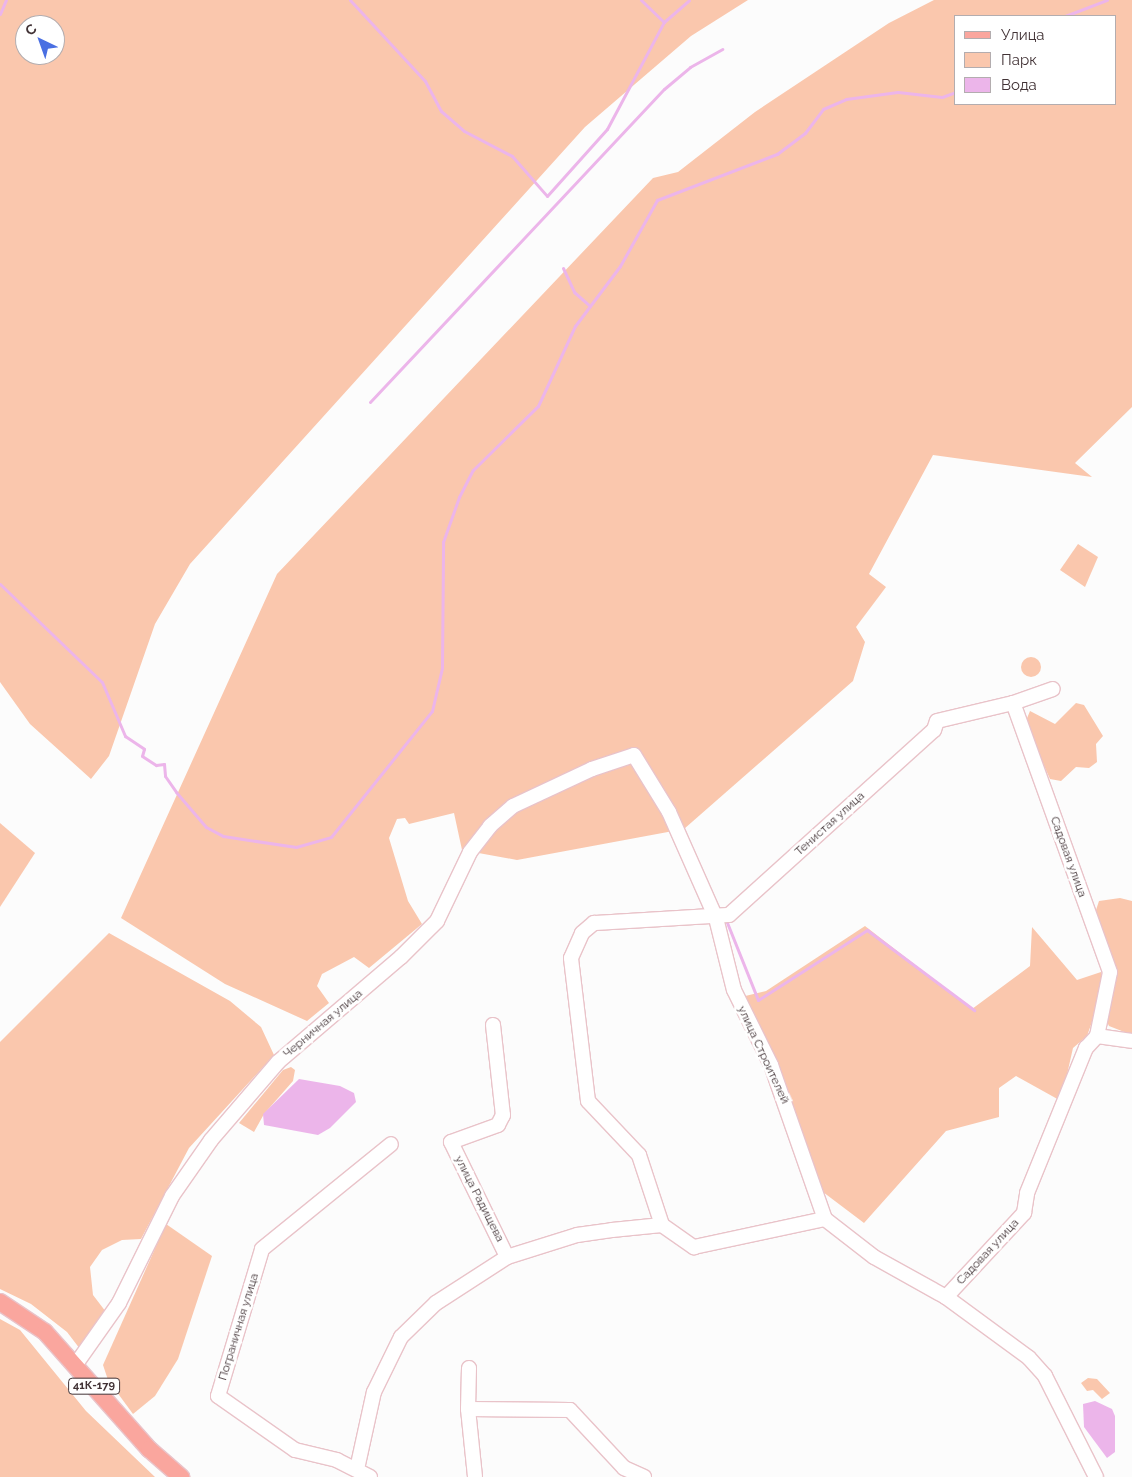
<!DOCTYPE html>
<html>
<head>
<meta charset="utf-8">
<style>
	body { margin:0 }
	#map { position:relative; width:1132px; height:1477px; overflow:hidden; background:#fcfcfc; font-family:Raleway,sans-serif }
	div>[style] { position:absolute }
	.green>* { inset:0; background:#fac7ad }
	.round { border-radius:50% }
	.water>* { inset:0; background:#ecb5ea }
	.stream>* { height:3px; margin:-1.5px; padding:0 1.5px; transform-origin:1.5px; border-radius:1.5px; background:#ecb5ea }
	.roads { filter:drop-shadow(1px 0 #e9c3c9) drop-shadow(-1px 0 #e9c3c9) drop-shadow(0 1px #e9c3c9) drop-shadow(0 -1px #e9c3c9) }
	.minor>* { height:14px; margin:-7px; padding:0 7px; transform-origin:7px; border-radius:7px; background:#fff }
	.major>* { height:16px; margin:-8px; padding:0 8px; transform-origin:8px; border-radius:8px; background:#faa69e }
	span { translate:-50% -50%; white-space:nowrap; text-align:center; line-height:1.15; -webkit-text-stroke:5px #fff; paint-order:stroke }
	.shield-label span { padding:1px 4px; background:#fff; border:1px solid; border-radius:4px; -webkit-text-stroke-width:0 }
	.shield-label { font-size:11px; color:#423336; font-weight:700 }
	.street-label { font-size:12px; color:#423336 }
	.legend { position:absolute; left:954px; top:15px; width:162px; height:90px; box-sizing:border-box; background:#fff; border:1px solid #b3adaf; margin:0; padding:6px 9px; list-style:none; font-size:15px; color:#423336 }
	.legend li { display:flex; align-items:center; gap:10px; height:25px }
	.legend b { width:25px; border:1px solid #b3adaf }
	.north { position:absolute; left:15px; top:15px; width:50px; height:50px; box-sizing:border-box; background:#fff; border:1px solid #b3adaf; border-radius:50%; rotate:318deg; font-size:14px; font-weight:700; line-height:20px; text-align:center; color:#423336 }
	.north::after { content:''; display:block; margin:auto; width:18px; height:22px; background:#4a6fe2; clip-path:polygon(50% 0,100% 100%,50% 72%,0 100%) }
</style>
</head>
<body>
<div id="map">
	<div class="green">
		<div style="clip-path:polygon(evenodd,0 0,748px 0,691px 36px,585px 127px,190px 564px,155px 624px,109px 756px,91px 779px,30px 724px,0 682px,0 0,25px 25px,55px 25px,55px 55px,25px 55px,25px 25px)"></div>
		<div style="clip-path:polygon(evenodd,934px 0,1132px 0,1132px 407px,1075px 463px,1092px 477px,933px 455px,869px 574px,886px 587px,856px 627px,865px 642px,853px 681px,684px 829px,517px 860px,462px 850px,454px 813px,409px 824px,405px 818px,397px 819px,389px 838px,408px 901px,422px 924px,369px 968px,354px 957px,322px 974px,317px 986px,329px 1003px,307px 1021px,225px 984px,121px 918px,277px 574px,653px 178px,678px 172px,755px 112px,889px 23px,934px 0,956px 16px,1116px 16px,1116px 104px,956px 104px,956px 16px)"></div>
		<div style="clip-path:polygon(1078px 544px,1098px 557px,1085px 587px,1060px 570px)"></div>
		<div class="round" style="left:1021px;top:657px;width:20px;height:20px"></div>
		<div style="clip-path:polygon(1076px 703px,1084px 705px,1103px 736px,1096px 744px,1097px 762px,1089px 768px,1076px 767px,1061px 781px,1050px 779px,1025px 723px,1030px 711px,1055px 724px)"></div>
		<div style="clip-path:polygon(0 823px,35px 853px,0 907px)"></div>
		<div style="clip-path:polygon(1120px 898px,1132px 901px,1132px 1035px,1109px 1026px,1105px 1018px,1110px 1009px,1115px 964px,1095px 913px,1099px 901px)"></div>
		<div style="clip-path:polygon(865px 926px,972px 1009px,1030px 966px,1032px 927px,1077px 980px,1101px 972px,1101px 996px,1087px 1036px,1073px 1048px,1061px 1101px,1016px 1076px,999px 1088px,999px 1117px,946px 1131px,864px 1223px,823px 1192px,771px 1057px,741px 997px,766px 991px)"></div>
		<div style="clip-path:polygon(109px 933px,230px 1001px,261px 1027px,274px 1055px,189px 1148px,141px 1239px,122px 1240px,102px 1250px,90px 1267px,93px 1295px,106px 1312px,80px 1349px,67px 1332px,31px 1304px,0 1289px,0 1042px)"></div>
		<div style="clip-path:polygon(291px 1067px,295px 1070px,293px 1081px,264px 1114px,254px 1132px,239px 1123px,283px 1070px)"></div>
		<div style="clip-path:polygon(166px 1224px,212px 1256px,178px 1359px,155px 1396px,133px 1414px,108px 1380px,103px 1365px)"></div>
		<div style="clip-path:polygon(0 1319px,20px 1330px,86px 1411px,155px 1477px,0 1477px)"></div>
		<div style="clip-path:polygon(1088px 1378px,1097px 1379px,1110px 1393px,1102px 1399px,1093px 1390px,1087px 1391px,1081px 1383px)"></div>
	</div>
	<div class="water">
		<div style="clip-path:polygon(299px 1079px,340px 1086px,354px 1093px,356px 1102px,330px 1128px,318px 1135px,264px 1125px,263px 1114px)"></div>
		<div style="clip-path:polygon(1095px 1401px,1112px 1409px,1115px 1416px,1115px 1452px,1107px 1458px,1084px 1427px,1083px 1404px)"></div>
	</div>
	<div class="stream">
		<div style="left:350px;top:0;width:110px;rotate:47.2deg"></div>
		<div style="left:425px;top:81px;width:34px;rotate:62deg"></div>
		<div style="left:441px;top:111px;width:30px;rotate:41deg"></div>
		<div style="left:464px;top:131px;width:54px;rotate:27.5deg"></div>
		<div style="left:512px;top:156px;width:53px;rotate:48.8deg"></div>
		<div style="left:547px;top:196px;width:90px;rotate:-48.2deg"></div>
		<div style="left:607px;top:129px;width:121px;rotate:-62deg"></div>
		<div style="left:664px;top:22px;width:33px;rotate:-41deg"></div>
		<div style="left:641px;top:0;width:32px;rotate:44deg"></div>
		<div style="left:0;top:14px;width:15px;rotate:-67deg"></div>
		<div style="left:1065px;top:16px;width:45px;rotate:-20.9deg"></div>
		<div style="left:563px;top:268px;width:26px;rotate:65deg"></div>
		<div style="left:574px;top:292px;width:21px;rotate:41deg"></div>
		<div style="left:370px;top:402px;width:429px;rotate:-46.8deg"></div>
		<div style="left:664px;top:89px;width:34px;rotate:-40deg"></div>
		<div style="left:690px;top:67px;width:37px;rotate:-29deg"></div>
		<div style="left:0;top:584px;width:141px;rotate:43.9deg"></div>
		<div style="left:102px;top:682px;width:59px;rotate:66.9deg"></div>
		<div style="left:125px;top:736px;width:23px;rotate:34deg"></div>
		<div style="left:144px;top:749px;width:7px;rotate:106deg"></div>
		<div style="left:142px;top:756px;width:17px;rotate:33deg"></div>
		<div style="left:156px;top:765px;width:8px;rotate:-7deg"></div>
		<div style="left:164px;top:764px;width:12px;rotate:85deg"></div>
		<div style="left:165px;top:776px;width:19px;rotate:55deg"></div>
		<div style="left:176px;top:792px;width:46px;rotate:49.4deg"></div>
		<div style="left:206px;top:827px;width:19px;rotate:28deg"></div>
		<div style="left:223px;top:836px;width:74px;rotate:8.6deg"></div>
		<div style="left:296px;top:847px;width:36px;rotate:-16deg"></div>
		<div style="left:331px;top:837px;width:161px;rotate:-51.3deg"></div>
		<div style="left:432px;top:711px;width:44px;rotate:-76.9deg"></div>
		<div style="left:442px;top:668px;width:126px;rotate:-89.5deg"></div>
		<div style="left:443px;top:542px;width:48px;rotate:-70.4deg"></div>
		<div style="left:459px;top:497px;width:30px;rotate:-63deg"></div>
		<div style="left:473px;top:470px;width:91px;rotate:-44.6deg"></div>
		<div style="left:538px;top:406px;width:88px;rotate:-65.2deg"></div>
		<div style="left:575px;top:326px;width:75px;rotate:-53.1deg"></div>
		<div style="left:620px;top:266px;width:76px;rotate:-60.7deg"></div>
		<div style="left:657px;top:200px;width:129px;rotate:-21deg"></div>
		<div style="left:777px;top:154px;width:35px;rotate:-37deg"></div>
		<div style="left:805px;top:133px;width:30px;rotate:-53deg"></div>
		<div style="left:823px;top:109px;width:25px;rotate:-23deg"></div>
		<div style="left:846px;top:99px;width:52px;rotate:-7.7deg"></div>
		<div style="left:898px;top:92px;width:44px;rotate:6.5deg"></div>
		<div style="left:942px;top:97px;width:15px;rotate:-20deg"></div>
		<div style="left:726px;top:920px;width:86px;rotate:68.2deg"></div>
		<div style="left:758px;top:1000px;width:130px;rotate:-32.7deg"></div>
		<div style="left:867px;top:930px;width:134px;rotate:36.8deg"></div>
	</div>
	<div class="roads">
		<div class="minor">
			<div style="left:493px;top:1025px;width:91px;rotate:83.7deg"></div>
			<div style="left:503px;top:1115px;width:11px;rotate:117deg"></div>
			<div style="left:498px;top:1125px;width:50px;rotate:160.1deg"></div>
			<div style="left:451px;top:1142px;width:128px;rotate:64deg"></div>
			<div style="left:1097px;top:1036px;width:35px;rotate:8deg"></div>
			<div style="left:662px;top:1225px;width:74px;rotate:-108.2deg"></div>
			<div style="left:639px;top:1155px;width:74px;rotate:-133.4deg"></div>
			<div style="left:588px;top:1101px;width:144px;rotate:-96.8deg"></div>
			<div style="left:571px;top:958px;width:27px;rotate:-66deg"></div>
			<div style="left:582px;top:933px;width:16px;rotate:-40deg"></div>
			<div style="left:594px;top:923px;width:135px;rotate:-3.4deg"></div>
			<div style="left:729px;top:915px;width:276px;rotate:-42.1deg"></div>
			<div style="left:934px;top:730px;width:9px;rotate:-72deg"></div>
			<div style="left:937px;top:721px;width:78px;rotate:-13.3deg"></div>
			<div style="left:1013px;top:703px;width:42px;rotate:-19.3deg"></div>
			<div style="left:946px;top:1297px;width:103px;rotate:36.3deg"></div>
			<div style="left:1029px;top:1358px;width:24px;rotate:48deg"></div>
			<div style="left:1045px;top:1376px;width:113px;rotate:63.2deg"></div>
			<div style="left:76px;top:1364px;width:75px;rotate:-54.8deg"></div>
			<div style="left:119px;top:1303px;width:119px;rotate:-63.6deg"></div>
			<div style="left:172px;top:1196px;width:68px;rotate:-55.1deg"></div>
			<div style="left:211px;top:1140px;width:103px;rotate:-49.3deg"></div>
			<div style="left:278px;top:1062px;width:162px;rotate:-40.5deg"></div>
			<div style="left:401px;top:957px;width:51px;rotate:-45deg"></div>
			<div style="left:437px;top:921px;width:76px;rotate:-64.4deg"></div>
			<div style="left:470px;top:852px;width:33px;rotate:-52deg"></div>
			<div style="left:490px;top:826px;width:30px;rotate:-41deg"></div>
			<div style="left:513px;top:806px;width:87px;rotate:-25.1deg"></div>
			<div style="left:592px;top:769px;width:44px;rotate:-18.4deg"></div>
			<div style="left:634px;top:755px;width:67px;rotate:58.4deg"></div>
			<div style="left:669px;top:812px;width:116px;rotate:66.1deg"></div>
			<div style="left:716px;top:918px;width:74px;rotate:76deg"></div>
			<div style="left:734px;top:990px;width:84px;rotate:63.7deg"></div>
			<div style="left:771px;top:1065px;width:163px;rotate:70.7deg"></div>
			<div style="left:469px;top:1368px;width:41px;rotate:91.4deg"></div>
			<div style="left:468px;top:1409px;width:68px;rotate:84.1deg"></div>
			<div style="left:468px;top:1409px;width:102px;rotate:0.6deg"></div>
			<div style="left:570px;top:1410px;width:79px;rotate:47deg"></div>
			<div style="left:624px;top:1468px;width:22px;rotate:24deg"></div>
			<div style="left:357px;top:1469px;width:79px;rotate:-77.6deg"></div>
			<div style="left:374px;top:1392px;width:61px;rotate:-63.9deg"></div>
			<div style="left:401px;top:1337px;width:49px;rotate:-44.2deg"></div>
			<div style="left:436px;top:1303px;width:85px;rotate:-32.9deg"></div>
			<div style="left:507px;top:1257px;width:73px;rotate:-17.4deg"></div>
			<div style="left:577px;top:1235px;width:35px;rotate:-8deg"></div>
			<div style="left:612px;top:1230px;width:50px;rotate:-5.7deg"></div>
			<div style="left:662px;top:1225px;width:39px;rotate:35deg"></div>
			<div style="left:694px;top:1247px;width:134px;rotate:-12.1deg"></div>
			<div style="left:825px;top:1219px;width:62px;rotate:37.8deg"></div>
			<div style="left:874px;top:1257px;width:82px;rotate:29.1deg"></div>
			<div style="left:946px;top:1297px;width:115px;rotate:-47.1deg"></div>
			<div style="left:1024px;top:1213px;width:20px;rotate:-81deg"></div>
			<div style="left:1027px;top:1193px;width:157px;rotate:-67.9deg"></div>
			<div style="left:1086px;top:1048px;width:16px;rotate:-47deg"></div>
			<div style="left:1097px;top:1036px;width:65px;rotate:-78.5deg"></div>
			<div style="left:1110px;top:972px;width:286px;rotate:-109.8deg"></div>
			<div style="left:370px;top:1477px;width:37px;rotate:-153deg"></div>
			<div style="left:337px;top:1460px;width:43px;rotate:-166.6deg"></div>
			<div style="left:295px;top:1450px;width:94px;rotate:-145deg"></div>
			<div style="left:218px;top:1396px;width:153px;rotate:-73.3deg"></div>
			<div style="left:262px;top:1249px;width:166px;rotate:-39.1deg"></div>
		</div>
		<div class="major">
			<div style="left:0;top:1302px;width:54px;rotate:33.7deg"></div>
			<div style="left:45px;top:1332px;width:157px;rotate:48.4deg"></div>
			<div style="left:149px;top:1449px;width:43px;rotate:41.2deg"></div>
		</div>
	</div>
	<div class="shield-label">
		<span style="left:94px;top:1386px">41К-179</span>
	</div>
	<div class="street-label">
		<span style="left:830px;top:824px;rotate:-42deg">Тенистая улица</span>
		<span style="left:1068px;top:857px;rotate:70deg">Садовая улица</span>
		<span style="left:323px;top:1024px;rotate:-40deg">Черничная улица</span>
		<span style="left:763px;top:1055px;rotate:65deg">улица Строителей</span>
		<span style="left:479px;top:1199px;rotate:63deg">улица Радищева</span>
		<span style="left:988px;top:1252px;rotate:-47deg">Садовая улица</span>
		<span style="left:239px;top:1327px;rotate:-73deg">Пограничная улица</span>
	</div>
	<ul class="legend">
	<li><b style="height:6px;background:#faa69e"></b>Улица</li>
	<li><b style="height:14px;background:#fac7ad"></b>Парк</li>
	<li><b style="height:14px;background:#ecb5ea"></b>Вода</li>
	</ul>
	<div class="north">С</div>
</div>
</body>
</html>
